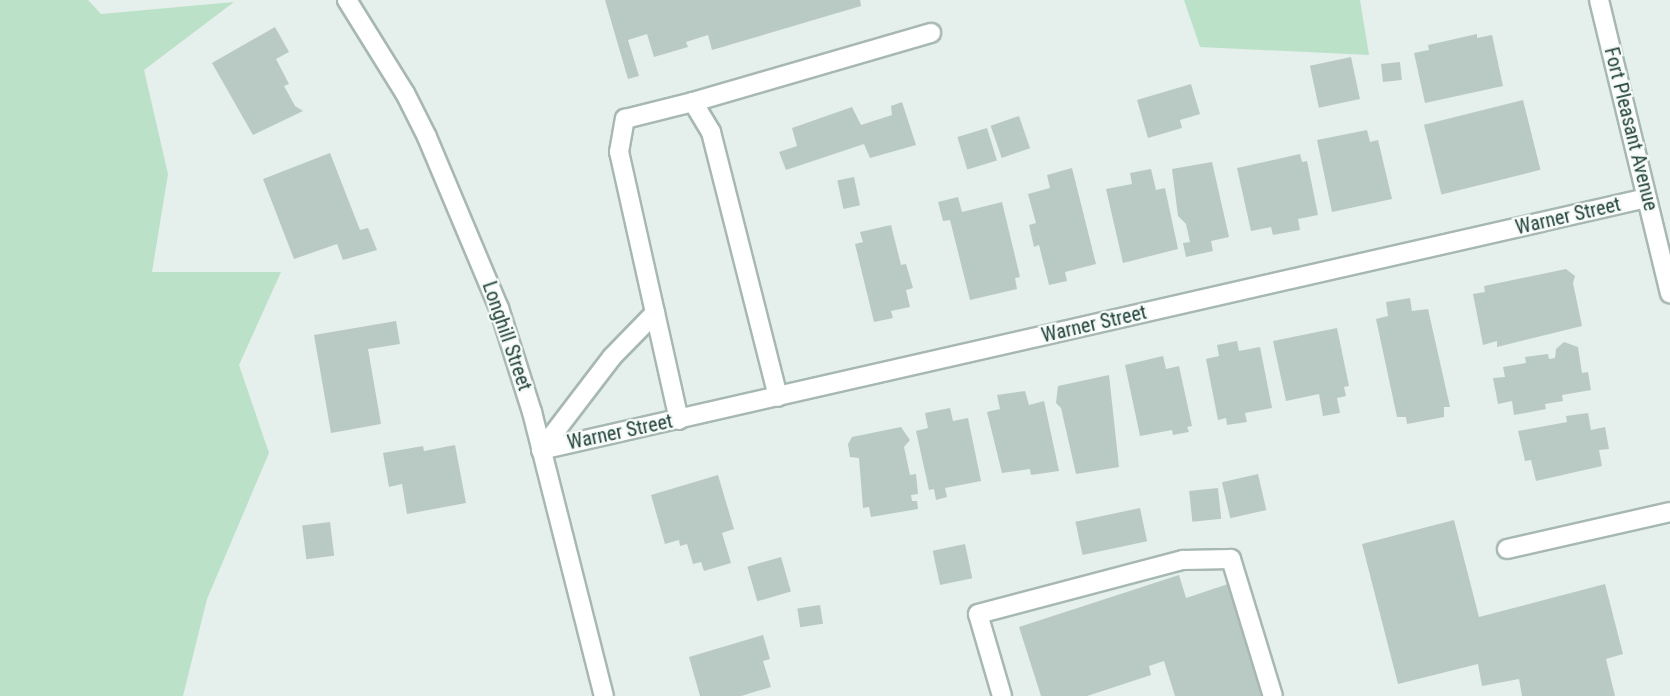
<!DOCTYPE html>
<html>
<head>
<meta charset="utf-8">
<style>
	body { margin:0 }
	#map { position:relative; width:1670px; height:696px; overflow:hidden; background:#e5efeb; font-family:"Roboto Condensed",sans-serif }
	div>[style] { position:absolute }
	.green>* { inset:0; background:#bce1c9 }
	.building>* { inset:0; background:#b9cac4; transform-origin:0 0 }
	.roads { filter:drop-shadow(2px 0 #a7b8b3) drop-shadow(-2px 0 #a7b8b3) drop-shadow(0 2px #a7b8b3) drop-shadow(0 -2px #a7b8b3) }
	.service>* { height:18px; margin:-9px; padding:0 9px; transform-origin:9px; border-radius:9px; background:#fff }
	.minor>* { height:18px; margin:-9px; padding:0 9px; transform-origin:9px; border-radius:9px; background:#fff }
	.tertiary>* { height:18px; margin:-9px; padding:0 9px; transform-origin:9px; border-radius:9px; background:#fff }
	.secondary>* { height:18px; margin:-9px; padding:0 9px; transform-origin:9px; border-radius:9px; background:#fff }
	span { translate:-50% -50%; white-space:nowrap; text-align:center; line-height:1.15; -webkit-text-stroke:4.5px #f6fbf8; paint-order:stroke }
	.street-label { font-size:20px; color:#22423c }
</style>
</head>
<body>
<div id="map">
	<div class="green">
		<div style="clip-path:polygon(0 0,88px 0,101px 14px,234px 2px,144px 70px,168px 174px,152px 272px,281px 272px,239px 365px,269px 453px,207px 599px,183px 696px,0 696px)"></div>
		<div style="clip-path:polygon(1184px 0,1360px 0,1369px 55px,1200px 47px)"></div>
	</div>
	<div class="building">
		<div style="clip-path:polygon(605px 0,860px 0,861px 6px,712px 50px,708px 35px,686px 42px,688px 47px,654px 57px,647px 34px,628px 40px,639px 76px,628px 79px)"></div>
		<div style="clip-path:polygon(275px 27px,289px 52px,276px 59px,289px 84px,284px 86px,295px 106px,303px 111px,253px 135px,212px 63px)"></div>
		<div style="clip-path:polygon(1477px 34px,1477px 38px,1492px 35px,1503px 86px,1425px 103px,1414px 53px,1429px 50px,1428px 45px)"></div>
		<div style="left:1351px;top:57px;width:43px;height:42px;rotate:78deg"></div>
		<div style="left:1400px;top:62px;width:18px;height:19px;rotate:84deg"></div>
		<div style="clip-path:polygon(1191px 84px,1200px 114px,1180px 120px,1182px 128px,1148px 138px,1137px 100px)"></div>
		<div style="left:1523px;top:100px;width:72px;height:102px;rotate:76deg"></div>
		<div style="clip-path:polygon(902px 102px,916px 145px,870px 158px,864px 144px,786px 170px,779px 152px,797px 146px,792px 128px,852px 107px,861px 125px,892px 115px,891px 106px)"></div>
		<div style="left:1019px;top:116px;width:34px;height:30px;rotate:71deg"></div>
		<div style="left:987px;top:128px;width:34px;height:31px;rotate:73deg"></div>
		<div style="clip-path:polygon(1367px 130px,1370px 142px,1378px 140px,1392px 199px,1332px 212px,1317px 140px)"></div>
		<div style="clip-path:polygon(330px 153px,360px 230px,368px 228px,377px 250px,343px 260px,337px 244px,294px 259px,263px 179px)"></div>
		<div style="clip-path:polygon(1300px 154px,1302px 162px,1307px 161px,1318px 215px,1298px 219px,1300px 230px,1273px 235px,1271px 227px,1251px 231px,1237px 168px)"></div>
		<div style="clip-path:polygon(1212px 162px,1229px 237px,1211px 241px,1213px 251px,1186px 257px,1183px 243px,1190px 242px,1186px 224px,1178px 216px,1172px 169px)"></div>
		<div style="clip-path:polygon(1072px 168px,1096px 264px,1065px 272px,1067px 281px,1049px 285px,1039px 245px,1034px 247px,1029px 225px,1036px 223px,1028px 194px,1050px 188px,1047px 175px)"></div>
		<div style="clip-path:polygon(1151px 169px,1156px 190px,1165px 188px,1178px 249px,1123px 263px,1106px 189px,1132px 184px,1130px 173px)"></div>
		<div style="left:854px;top:177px;width:29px;height:17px;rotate:78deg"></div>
		<div style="clip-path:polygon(958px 197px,962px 212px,1002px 202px,1020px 277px,1015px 278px,1017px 289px,970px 300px,950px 220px,943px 221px,938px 202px)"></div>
		<div style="clip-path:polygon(891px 225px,901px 265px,906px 264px,913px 288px,906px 290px,910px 307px,891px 311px,893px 318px,874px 322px,855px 244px,863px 242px,860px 232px)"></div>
		<div style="clip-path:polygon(1566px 269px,1575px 276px,1573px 283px,1582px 326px,1497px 347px,1497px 341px,1483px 345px,1473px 294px,1485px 292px,1484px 286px)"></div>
		<div style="clip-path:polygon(1410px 298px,1412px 311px,1428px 309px,1450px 407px,1444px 407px,1444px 417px,1407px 424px,1406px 417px,1397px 417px,1376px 319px,1388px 316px,1386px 302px)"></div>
		<div style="clip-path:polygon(396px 321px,400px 344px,368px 349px,381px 424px,331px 433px,314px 335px)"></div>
		<div style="clip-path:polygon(1337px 328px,1349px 386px,1344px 387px,1346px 396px,1337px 398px,1340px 413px,1323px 416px,1319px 394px,1286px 401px,1273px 341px)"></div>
		<div style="clip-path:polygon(1237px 341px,1239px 351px,1260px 347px,1272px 408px,1245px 413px,1247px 422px,1227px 425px,1226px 418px,1218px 420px,1206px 359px,1219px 356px,1217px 345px)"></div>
		<div style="clip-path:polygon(1564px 342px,1578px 347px,1582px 373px,1588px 372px,1591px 390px,1562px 395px,1563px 401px,1545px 404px,1546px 409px,1514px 415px,1512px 401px,1498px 404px,1493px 378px,1505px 377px,1503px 367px,1526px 363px,1525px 357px,1548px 354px,1549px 359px,1555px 358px,1556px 349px)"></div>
		<div style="clip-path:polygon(1163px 356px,1166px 369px,1179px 366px,1192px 426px,1187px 427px,1189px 432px,1173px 435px,1172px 430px,1140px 436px,1125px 365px)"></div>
		<div style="clip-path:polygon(1109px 375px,1119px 467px,1076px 474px,1061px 408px,1056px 403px,1058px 386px)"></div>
		<div style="clip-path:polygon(1025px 391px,1029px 405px,1044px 401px,1059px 471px,1031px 475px,1030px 469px,1002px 473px,987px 412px,1000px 409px,997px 395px)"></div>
		<div style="clip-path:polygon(950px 408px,953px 421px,968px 418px,981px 481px,945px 488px,947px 497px,936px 500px,934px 489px,929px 490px,916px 431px,928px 428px,925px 413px)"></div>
		<div style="clip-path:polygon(1588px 413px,1591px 430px,1605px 427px,1609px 449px,1599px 450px,1602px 466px,1536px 481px,1531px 460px,1525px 461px,1518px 431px,1567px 422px,1566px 416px)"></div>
		<div style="clip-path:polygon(901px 427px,910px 440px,904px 447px,910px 475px,916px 474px,918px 494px,911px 495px,912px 501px,917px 501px,918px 509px,871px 517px,869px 507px,863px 508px,859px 458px,850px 457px,848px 444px,852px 437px)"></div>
		<div style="clip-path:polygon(455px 445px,466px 503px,407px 514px,402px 484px,389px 487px,383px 453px,423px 446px,424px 451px)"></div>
		<div style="left:1258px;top:474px;width:37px;height:37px;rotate:77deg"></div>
		<div style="clip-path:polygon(718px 475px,734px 529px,722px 533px,731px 563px,704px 571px,701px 562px,693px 564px,687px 544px,680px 546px,679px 540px,665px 544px,651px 495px)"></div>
		<div style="left:1218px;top:488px;width:31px;height:29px;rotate:84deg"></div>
		<div style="left:1140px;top:508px;width:34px;height:66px;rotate:78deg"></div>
		<div style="clip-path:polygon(1454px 520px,1479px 617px,1605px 584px,1623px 654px,1606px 659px,1615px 696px,1522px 696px,1519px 679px,1482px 686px,1478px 664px,1398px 684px,1362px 544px)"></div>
		<div style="left:330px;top:522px;width:34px;height:28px;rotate:83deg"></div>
		<div style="left:965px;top:544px;width:35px;height:33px;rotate:78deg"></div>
		<div style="left:781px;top:557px;width:36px;height:35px;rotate:74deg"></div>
		<div style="clip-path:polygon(1179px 575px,1186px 598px,1228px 584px,1262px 696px,1175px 696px,1164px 661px,1149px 666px,1151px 675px,1087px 696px,1041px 696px,1019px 627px)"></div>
		<div style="left:820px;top:605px;width:19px;height:23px;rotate:81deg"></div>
		<div style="clip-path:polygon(763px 635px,770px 659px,763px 661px,771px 687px,741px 696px,700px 696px,689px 657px)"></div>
	</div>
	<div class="roads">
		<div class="service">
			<div style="left:693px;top:102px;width:248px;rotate:-16.2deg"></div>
			<div style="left:679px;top:420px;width:275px;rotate:-102.6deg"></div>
			<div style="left:619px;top:152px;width:34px;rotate:-80deg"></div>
			<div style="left:625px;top:119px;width:70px;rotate:-14deg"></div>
			<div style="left:693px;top:102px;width:35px;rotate:59deg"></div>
			<div style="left:711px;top:132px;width:273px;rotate:75.8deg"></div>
			<div style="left:541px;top:450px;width:117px;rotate:-52.6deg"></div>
			<div style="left:612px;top:357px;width:62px;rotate:-45.7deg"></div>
			<div style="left:1507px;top:549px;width:167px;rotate:-12.8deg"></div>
			<div style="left:1002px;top:696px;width:85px;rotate:-106.3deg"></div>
			<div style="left:978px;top:614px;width:212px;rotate:-14.8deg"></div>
			<div style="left:1183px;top:560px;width:48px;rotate:-1.2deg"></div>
			<div style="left:1231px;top:559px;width:143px;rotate:73deg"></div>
		</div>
		<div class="minor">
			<div style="left:541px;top:450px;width:1134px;rotate:-12.84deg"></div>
		</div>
		<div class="tertiary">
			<div style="left:1599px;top:0;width:302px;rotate:76.4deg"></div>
		</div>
		<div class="secondary">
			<div style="left:347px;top:0;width:110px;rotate:58.1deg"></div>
			<div style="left:405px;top:93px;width:49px;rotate:63.4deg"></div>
			<div style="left:427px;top:137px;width:186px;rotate:67.2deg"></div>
			<div style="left:499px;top:308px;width:109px;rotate:72.4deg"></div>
			<div style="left:532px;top:412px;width:293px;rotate:75.8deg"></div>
		</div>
	</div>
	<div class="street-label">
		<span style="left:1631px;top:129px;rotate:76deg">Fort Pleasant Avenue</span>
		<span style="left:1568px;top:216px;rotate:-13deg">Warner Street</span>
		<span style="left:1094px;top:324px;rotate:-13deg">Warner Street</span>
		<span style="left:507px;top:336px;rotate:71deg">Longhill Street</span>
		<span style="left:620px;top:432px;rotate:-12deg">Warner Street</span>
	</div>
</div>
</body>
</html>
